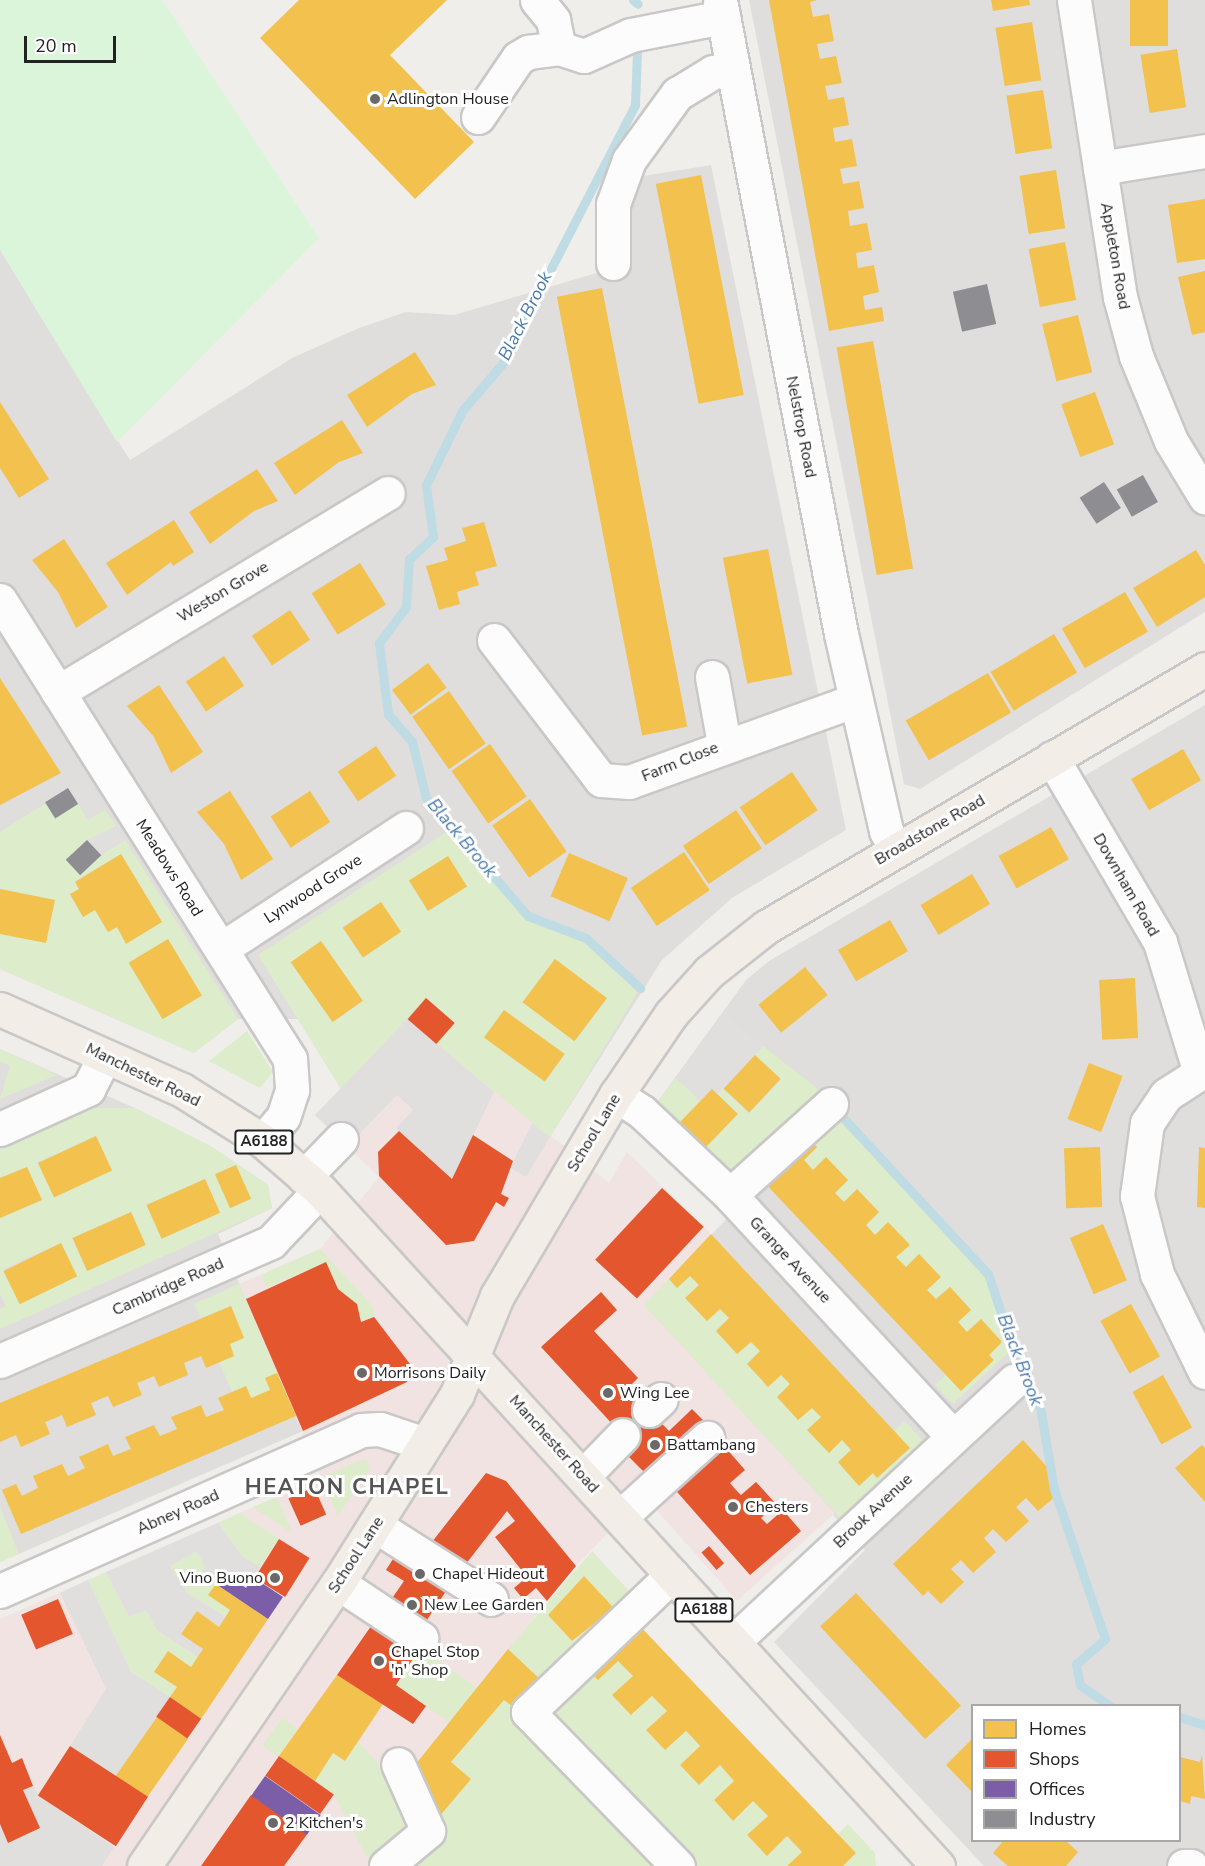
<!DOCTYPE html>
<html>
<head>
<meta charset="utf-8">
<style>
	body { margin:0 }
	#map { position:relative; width:1205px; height:1866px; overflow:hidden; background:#f0eeeb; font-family:"Nunito Sans",sans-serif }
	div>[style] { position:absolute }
	.residential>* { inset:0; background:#dfdedc }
	.commercial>* { inset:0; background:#f1e3e1 }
	.grass>* { inset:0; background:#ddeccb; transform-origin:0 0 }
	.park>* { inset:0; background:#daf5da }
	.parking>* { inset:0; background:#e0dfde; transform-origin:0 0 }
	.homes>* { inset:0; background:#f2c14e; transform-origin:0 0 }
	.shops>* { inset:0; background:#e4572e; transform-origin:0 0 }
	.offices>* { inset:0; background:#7b5ea7; transform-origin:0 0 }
	.industry>* { inset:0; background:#8d8d92; transform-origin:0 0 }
	.stream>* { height:9px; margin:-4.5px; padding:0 4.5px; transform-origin:4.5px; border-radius:4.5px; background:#bfdbe3 }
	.roads { filter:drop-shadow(2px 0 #c9c8c7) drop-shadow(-2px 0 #c9c8c7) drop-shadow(0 2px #c9c8c7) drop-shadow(0 -2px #c9c8c7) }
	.minor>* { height:33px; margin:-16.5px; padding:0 16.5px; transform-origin:16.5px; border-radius:16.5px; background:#fdfcfc }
	.major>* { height:33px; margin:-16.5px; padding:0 16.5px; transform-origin:16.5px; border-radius:16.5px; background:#f3ede7 }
	.dots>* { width:16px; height:16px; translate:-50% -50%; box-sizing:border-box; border:3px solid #fff; border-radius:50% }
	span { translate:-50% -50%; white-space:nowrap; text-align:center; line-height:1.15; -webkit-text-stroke:6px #fff; paint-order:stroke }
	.shield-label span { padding:2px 4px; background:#fff; border:2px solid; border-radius:4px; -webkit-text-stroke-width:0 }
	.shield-label { font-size:15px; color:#222; font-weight:700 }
	.poi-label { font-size:16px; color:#222 }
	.left { translate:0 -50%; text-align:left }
	.right { translate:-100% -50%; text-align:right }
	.street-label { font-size:16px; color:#222 }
	.water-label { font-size:18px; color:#4a7aab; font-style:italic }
	.district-label { font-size:22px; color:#555; font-weight:700; letter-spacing:1.5px }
	.legend { position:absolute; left:971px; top:1704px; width:210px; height:138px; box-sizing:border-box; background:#fff; border:2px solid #a7a7a7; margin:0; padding:8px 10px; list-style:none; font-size:18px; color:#222 }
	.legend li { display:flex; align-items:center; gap:12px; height:30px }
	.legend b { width:30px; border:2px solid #a7a7a7 }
	.scale { position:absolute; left:24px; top:36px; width:92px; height:27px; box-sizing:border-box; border:3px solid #222; border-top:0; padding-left:8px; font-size:18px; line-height:21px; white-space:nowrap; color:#222; -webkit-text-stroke:4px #fff; paint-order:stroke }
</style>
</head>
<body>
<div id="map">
	<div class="residential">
		<div style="clip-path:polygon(749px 0,1205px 0,1205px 612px,920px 789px,904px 784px)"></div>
		<div style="clip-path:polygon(711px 165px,846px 830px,732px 898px,662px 960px,550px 1137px,408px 1019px,341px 1089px,298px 1019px,238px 1019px,194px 1053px,0 969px,0 250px,130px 460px,292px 358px,359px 328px,406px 312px,454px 315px,624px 265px,624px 230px,637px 177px)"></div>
		<div style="clip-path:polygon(evenodd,1205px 705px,1205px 1866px,984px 1866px,774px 1642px,865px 1550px,643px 1305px,738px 1207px,653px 1108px,746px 980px,769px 961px,1205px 705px,972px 1706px,1180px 1706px,1180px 1840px,972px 1840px,972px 1706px)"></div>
		<div style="clip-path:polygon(0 1049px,135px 1108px,212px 1147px,268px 1185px,272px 1208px,218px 1234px,303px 1431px,0 1562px)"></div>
	</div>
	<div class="commercial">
		<div style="clip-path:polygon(408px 1019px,609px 1183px,627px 1152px,711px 1234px,645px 1305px,835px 1513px,737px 1601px,644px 1496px,576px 1566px,415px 1765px,446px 1832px,406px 1866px,0 1866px,0 1619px,321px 1477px,239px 1284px,320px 1249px,379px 1177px,315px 1115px)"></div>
	</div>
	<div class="grass">
		<div style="clip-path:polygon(evenodd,46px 803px,56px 818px,78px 804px,88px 820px,105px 809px,116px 826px,66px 859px,101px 855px,125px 840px,238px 1019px,194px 1053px,0 969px,0 934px,54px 900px,0 889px,0 832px,46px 803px,121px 854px,162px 922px,126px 943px,117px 927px,108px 932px,95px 910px,83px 916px,70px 895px,79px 889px,75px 881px,121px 854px,46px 803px,168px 940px,144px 979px,139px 979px,129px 963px,168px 940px)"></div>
		<div style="clip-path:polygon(evenodd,451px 829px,527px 917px,585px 940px,639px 990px,550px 1137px,436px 1044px,454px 1023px,426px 998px,341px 1089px,258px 955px,451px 829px,448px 857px,467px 886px,428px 911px,409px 881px,448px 857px,451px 829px,381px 902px,400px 932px,362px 957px,342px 927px,381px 902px,451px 829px,321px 941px,363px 1001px,333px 1022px,291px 962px,321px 941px,451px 829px,555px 959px,607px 999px,575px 1041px,523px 1002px,555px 959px,451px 829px,504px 1011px,565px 1054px,545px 1082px,484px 1037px,504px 1011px)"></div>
		<div style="clip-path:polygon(247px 1031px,273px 1072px,260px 1088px,209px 1061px)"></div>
		<div style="clip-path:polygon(763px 1046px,828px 1097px,756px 1162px,720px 1171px,653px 1108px,676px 1078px,700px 1101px,680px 1123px,706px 1147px,738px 1114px,717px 1094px,723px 1088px,749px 1113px,781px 1080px,755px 1055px)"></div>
		<div style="clip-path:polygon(0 1049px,57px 1075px,0 1099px,10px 1066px,0 1061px)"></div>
		<div style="clip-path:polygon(evenodd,94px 1108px,135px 1108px,212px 1147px,268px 1185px,272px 1208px,0 1329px,0 1309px,6px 1306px,0 1294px,0 1218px,42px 1200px,27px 1167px,0 1178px,0 1150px,94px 1108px,96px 1136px,112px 1170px,53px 1195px,38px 1162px,96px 1136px,94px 1108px,235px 1165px,251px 1199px,231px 1208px,215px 1174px,235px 1165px,94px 1108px,205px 1179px,220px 1213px,162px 1238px,146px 1205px,205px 1179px,94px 1108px,131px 1212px,146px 1245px,87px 1271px,72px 1238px,131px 1212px,94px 1108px,61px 1243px,76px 1276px,18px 1301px,3px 1269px,61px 1243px)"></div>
		<div style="clip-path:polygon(832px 1112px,986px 1274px,1011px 1350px,953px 1404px,935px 1385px,946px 1375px,993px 1360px,989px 1355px,1002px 1342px,981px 1319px,967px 1332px,958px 1322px,971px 1309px,950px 1287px,936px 1299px,927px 1290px,940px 1277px,919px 1255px,906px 1267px,896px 1257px,910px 1245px,888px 1222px,875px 1235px,866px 1225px,879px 1212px,857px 1190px,844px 1202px,835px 1193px,847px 1180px,826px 1157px,813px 1170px,804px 1160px,817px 1147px,806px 1136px)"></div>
		<div style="clip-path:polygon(320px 1249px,374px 1308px,374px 1317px,361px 1322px,356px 1303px,338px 1289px,326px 1263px,266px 1287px,261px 1275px)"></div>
		<div style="clip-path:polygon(690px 1276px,699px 1285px,707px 1321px,720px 1309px,729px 1318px,716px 1331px,737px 1354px,751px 1342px,760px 1351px,747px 1364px,768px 1387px,781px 1375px,790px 1384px,777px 1397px,798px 1420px,812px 1408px,821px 1417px,808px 1430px,829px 1452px,842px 1440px,851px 1450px,838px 1462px,859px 1485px,873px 1473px,878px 1478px,909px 1448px,894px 1431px,905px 1421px,923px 1441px,842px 1520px,644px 1305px,669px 1279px,677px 1288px)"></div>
		<div style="clip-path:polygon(239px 1284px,277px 1373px,265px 1378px,270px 1390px,251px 1398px,246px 1386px,232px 1392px,219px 1362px,234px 1356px,230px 1344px,244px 1338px,231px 1306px,201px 1318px,194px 1304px)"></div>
		<div style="clip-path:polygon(358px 1461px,366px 1460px,370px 1467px,338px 1516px,321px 1477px)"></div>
		<div style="clip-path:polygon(277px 1497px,292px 1533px,253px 1507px)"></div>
		<div style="clip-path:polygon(0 1507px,19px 1554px,0 1562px)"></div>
		<div style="clip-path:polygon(240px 1513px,279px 1539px,260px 1567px,242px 1556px,218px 1523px)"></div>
		<div style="clip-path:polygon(197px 1551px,205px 1567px,201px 1574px,216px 1584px,230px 1610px,226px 1617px,187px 1593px,170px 1566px)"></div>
		<div style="clip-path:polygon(evenodd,592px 1551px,634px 1596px,543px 1682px,508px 1649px,592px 1551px,584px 1576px,614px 1608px,572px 1641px,548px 1615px,584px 1576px)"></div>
		<div style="clip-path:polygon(106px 1572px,129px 1617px,146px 1610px,157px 1630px,198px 1657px,191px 1667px,169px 1652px,161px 1662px,154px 1672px,177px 1687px,170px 1697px,131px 1672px,88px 1580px)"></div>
		<div style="left:420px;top:1648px;width:70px;height:44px;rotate:35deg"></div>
		<div style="clip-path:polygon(618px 1661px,633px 1676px,612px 1695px,632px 1715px,652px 1696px,667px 1711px,646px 1730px,665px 1750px,686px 1731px,700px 1746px,680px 1765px,699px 1785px,720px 1765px,734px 1781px,714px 1800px,733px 1821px,753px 1801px,768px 1816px,747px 1836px,767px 1855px,787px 1836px,802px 1852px,787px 1866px,687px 1866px,538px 1716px,588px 1670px)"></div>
		<div style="clip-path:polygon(504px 1700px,517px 1710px,669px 1866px,406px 1866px,446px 1833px,439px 1817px,470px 1779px,451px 1762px)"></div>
		<div style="left:282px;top:1718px;width:19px;height:34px;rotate:35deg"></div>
		<div style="clip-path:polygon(358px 1742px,385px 1771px,413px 1831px,371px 1865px,334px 1795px,315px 1781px,333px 1753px,345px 1761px)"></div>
		<div style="clip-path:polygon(848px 1824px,875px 1853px,876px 1866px,843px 1866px,856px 1853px,838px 1834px)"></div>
	</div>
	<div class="park">
		<div style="clip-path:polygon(0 0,162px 0,319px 238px,117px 442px,0 250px)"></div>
	</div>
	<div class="parking">
		<div style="left:85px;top:777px;width:38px;height:20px;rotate:58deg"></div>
		<div style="clip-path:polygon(116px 826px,125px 840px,101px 855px,87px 840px)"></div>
		<div style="clip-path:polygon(723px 1014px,763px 1046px,717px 1094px,712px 1089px,700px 1101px,676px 1078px)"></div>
		<div style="clip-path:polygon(408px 1019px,494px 1092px,452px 1179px,396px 1128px,413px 1110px,397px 1095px,348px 1146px,315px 1115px)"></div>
		<div style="clip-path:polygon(532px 1123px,550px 1137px,526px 1177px,510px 1168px)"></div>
		<div style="clip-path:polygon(218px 1523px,242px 1556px,260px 1567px,246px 1588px,224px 1573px,216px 1584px,201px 1574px,205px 1567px,197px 1551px,170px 1566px,187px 1593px,226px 1617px,219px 1627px,197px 1612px,181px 1633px,203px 1649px,198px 1657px,157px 1630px,146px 1610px,129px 1617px,106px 1572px)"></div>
		<div style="clip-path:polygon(88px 1580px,131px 1672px,170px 1697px,116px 1777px,70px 1746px,106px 1689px,60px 1593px)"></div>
		<div style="clip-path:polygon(33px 1786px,39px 1796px,114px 1847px,102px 1866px,0 1866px,0 1824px,8px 1843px,39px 1828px,23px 1790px)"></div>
	</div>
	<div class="homes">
		<div style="clip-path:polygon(299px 0,447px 0,390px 55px,474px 142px,415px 199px,260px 38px)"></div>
		<div style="clip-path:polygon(769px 0,817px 0,810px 2px,813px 17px,829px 14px,834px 41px,817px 44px,820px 59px,836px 56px,842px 83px,825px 86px,828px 100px,844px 97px,849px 125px,833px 128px,835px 142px,852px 139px,857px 166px,840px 169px,843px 184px,859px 181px,864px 208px,848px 211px,850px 226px,867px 223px,872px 250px,856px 253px,858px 268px,874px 265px,879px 292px,863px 296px,865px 310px,882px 307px,884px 321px,829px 331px)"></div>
		<div style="clip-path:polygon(991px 0,1029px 0,1030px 5px,993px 11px)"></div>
		<div style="left:1130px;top:0;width:38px;height:46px"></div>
		<div style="left:1032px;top:22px;width:59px;height:37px;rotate:81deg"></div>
		<div style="left:1177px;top:49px;width:59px;height:37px;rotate:81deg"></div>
		<div style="left:1043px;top:90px;width:59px;height:37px;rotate:81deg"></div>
		<div style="left:1056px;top:170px;width:59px;height:37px;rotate:81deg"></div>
		<div style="left:701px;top:175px;width:224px;height:46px;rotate:79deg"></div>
		<div style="clip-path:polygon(1205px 199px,1205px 259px,1177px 263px,1168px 205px)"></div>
		<div style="left:1065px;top:242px;width:59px;height:37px;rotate:79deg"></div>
		<div style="clip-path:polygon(1205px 271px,1205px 332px,1192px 335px,1178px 277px)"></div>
		<div style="left:602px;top:288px;width:447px;height:46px;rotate:79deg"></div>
		<div style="left:1078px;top:315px;width:59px;height:37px;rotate:76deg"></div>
		<div style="left:873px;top:341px;width:231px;height:37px;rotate:80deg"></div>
		<div style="clip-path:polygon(415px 352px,436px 385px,412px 394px,367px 427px,347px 395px)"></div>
		<div style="left:1095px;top:392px;width:56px;height:36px;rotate:70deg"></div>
		<div style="clip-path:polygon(0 402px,49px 479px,19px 498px,0 468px)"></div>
		<div style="clip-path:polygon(342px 420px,363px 453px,339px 462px,295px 495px,274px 463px)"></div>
		<div style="clip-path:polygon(257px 469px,278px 501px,254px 511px,210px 544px,189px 512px)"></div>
		<div style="clip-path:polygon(174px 520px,194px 552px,173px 566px,171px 562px,127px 595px,106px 563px)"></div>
		<div style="clip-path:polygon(484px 522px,497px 566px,475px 572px,479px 585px,457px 592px,460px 604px,439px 610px,426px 566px,448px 560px,444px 548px,466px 541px,462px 528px)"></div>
		<div style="clip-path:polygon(64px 539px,108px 607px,76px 628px,58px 592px,32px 560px)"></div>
		<div style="left:768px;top:549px;width:128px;height:46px;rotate:79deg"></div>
		<div style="clip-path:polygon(1196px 550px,1205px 565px,1205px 597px,1157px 627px,1133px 588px)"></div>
		<div style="left:360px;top:563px;width:49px;height:57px;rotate:58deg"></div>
		<div style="left:1125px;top:592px;width:46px;height:73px;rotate:60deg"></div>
		<div style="left:290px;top:610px;width:36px;height:46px;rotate:56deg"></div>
		<div style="left:1054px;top:634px;width:45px;height:74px;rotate:59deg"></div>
		<div style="left:224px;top:656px;width:36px;height:46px;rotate:56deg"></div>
		<div style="left:428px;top:663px;width:31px;height:45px;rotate:53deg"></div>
		<div style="left:988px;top:673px;width:46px;height:95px;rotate:60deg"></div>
		<div style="clip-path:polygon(0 678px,61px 773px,0 805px)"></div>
		<div style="clip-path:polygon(159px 685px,203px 752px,171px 773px,154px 737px,127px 706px)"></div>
		<div style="left:449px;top:691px;width:64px;height:45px;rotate:55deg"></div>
		<div style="left:490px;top:744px;width:64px;height:47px;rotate:55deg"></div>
		<div style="left:376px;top:746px;width:36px;height:46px;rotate:56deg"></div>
		<div style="left:1183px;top:749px;width:36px;height:60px;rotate:60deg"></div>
		<div style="left:792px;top:772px;width:46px;height:63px;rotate:56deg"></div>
		<div style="clip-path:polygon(230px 791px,273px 859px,241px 880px,224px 844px,197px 812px)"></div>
		<div style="left:310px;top:791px;width:37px;height:47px;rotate:57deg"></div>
		<div style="left:530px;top:799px;width:64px;height:46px;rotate:55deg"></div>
		<div style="left:736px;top:810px;width:46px;height:64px;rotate:56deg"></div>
		<div style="left:1051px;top:827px;width:37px;height:60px;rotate:61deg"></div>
		<div style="left:684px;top:852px;width:46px;height:64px;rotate:56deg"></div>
		<div style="left:569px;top:853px;width:64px;height:47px;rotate:23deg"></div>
		<div style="clip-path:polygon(121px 854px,162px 922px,126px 944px,117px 927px,108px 932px,95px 910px,83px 917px,70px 894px,79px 889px,75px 882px)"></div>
		<div style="left:448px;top:856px;width:36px;height:46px;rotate:58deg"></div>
		<div style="left:972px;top:874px;width:35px;height:60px;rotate:59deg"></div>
		<div style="clip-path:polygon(0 889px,55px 900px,46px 943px,0 934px)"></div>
		<div style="left:381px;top:902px;width:36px;height:46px;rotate:56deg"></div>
		<div style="left:890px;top:920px;width:36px;height:60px;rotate:60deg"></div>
		<div style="left:168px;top:939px;width:66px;height:46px;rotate:59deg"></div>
		<div style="left:321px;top:941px;width:73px;height:37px;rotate:55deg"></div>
		<div style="left:555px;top:959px;width:65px;height:54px;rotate:37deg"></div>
		<div style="left:805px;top:967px;width:36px;height:60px;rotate:51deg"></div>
		<div style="left:1135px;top:978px;width:60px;height:36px;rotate:87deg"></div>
		<div style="left:504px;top:1010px;width:75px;height:34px;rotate:36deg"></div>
		<div style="left:755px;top:1055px;width:35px;height:46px;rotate:43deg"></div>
		<div style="left:1089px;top:1063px;width:36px;height:60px;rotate:21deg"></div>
		<div style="left:712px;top:1089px;width:36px;height:47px;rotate:44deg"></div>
		<div style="left:96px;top:1136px;width:38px;height:64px;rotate:65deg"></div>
		<div style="clip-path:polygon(806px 1136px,817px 1147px,804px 1160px,813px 1170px,826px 1157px,848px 1180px,835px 1193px,844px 1202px,857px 1189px,879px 1212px,866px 1225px,875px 1235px,888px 1222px,910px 1245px,896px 1257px,906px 1267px,919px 1254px,941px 1277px,927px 1290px,936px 1299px,950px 1287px,971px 1310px,958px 1322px,967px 1332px,981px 1319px,1002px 1342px,989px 1355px,994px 1360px,961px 1391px,761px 1179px)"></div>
		<div style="left:1100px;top:1147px;width:60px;height:36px;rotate:88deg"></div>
		<div style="clip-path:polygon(1199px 1147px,1205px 1148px,1205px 1208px,1197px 1207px)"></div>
		<div style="left:236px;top:1165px;width:37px;height:23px;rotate:66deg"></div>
		<div style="clip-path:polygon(27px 1167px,42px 1200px,0 1218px,0 1178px)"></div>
		<div style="left:205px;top:1179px;width:37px;height:64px;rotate:66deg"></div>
		<div style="left:131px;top:1212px;width:36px;height:64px;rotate:66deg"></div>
		<div style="left:1103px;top:1224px;width:61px;height:36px;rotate:67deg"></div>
		<div style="clip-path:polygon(711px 1234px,910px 1448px,877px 1478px,873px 1473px,859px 1486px,838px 1462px,851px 1450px,842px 1440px,829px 1453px,807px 1430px,821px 1417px,812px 1408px,798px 1420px,777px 1397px,790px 1384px,781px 1375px,768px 1387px,747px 1364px,760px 1351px,751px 1342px,737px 1354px,716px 1331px,729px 1318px,720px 1309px,707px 1321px,685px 1298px,699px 1285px,690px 1276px,677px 1288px,669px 1279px)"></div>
		<div style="left:61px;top:1243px;width:37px;height:64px;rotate:64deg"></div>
		<div style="left:1131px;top:1304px;width:60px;height:35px;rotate:61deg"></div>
		<div style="clip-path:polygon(231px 1306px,244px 1338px,230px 1344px,234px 1356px,206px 1368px,201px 1356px,184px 1363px,188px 1375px,159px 1387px,154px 1376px,145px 1380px,137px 1383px,142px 1395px,113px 1407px,108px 1396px,91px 1403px,96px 1415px,67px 1427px,62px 1415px,53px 1419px,45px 1422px,50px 1434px,21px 1447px,16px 1435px,0 1442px,0 1403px)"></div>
		<div style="clip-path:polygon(277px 1373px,296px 1416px,21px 1534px,2px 1490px,16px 1484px,22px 1496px,38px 1488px,33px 1476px,62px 1464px,68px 1476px,85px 1468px,79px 1457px,108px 1444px,113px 1456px,131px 1449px,125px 1437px,154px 1425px,160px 1436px,177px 1429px,171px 1417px,201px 1405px,206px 1417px,224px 1410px,218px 1398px,246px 1386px,251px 1398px,270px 1390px,265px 1378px)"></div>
		<div style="left:1163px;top:1375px;width:60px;height:35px;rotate:61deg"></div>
		<div style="clip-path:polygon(1023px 1440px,1048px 1468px,1055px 1497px,1038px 1511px,1026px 1498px,1016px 1507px,1029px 1521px,1006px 1542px,993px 1529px,984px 1538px,996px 1552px,973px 1573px,961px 1560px,951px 1569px,964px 1582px,941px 1604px,928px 1591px,923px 1596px,893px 1564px)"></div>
		<div style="clip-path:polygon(1202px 1445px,1205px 1448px,1205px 1502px,1175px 1468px)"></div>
		<div style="clip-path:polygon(584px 1576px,614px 1608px,572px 1641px,548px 1615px)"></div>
		<div style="clip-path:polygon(216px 1584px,268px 1619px,201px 1719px,170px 1697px,177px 1687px,154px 1672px,168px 1651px,191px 1667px,203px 1649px,181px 1634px,197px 1611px,219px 1627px,230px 1610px,208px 1595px)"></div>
		<div style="left:856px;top:1593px;width:154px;height:49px;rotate:47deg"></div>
		<div style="clip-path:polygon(637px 1623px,856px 1853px,843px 1866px,787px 1866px,802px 1852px,787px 1836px,767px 1856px,747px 1835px,768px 1816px,753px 1801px,733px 1821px,714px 1800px,734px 1781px,720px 1765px,699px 1785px,680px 1765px,700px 1746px,692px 1737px,686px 1731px,665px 1750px,646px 1730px,667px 1711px,652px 1696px,631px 1715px,612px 1695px,633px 1676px,618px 1661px,598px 1680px,588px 1670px)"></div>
		<div style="clip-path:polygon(508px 1649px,543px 1682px,517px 1710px,504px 1700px,451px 1762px,471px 1779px,439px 1817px,415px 1765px)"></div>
		<div style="clip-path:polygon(337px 1675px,383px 1704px,345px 1761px,333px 1753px,315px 1781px,279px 1756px)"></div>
		<div style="left:157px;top:1717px;width:38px;height:73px;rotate:35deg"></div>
		<div style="clip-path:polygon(972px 1739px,972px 1792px,946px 1765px)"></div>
		<div style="clip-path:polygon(1202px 1755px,1205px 1799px,1191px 1796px,1190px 1804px,1180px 1801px,1180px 1757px,1200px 1762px)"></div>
		<div style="clip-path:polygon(1004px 1840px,1065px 1840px,1078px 1852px,1066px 1866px,1008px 1866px,993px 1853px)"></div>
	</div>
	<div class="shops">
		<div style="left:426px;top:998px;width:38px;height:28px;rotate:41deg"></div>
		<div style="clip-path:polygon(399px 1131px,452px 1179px,473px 1135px,513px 1161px,501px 1194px,509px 1198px,504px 1207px,496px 1202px,474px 1241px,446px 1245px,379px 1176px,378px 1152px)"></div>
		<div style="left:662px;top:1188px;width:57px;height:98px;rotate:43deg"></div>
		<div style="clip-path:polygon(326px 1262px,338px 1289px,357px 1304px,361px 1322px,374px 1317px,410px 1364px,407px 1382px,303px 1431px,246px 1299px)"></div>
		<div style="clip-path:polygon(601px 1292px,617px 1310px,594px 1331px,638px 1378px,628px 1388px,669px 1431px,692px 1409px,707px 1424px,651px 1479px,621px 1449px,628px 1441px,541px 1347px)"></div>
		<div style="clip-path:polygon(725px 1447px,745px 1470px,730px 1483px,735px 1489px,741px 1495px,756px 1482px,776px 1504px,761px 1518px,767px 1524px,783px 1510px,801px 1531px,750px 1575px,671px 1485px,704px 1454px,710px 1460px)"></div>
		<div style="clip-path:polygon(486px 1473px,506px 1481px,576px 1566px,547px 1601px,536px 1588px,523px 1599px,514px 1588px,527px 1577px,495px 1537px,515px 1521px,507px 1511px,462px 1569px,428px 1547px)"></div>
		<div style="left:314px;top:1487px;width:30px;height:28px;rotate:66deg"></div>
		<div style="left:279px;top:1539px;width:36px;height:46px;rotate:32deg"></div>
		<div style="clip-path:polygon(402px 1545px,454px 1579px,421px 1629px,386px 1607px,404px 1581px,386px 1570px)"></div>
		<div style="left:709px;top:1546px;width:23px;height:10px;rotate:49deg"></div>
		<div style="left:58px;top:1599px;width:38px;height:40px;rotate:67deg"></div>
		<div style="clip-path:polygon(376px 1619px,420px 1648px,396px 1685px,426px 1706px,413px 1724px,337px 1675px)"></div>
		<div style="left:170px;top:1697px;width:38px;height:24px;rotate:35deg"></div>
		<div style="clip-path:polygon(0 1735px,12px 1763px,22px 1758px,33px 1786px,23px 1790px,40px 1828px,8px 1843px,0 1824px)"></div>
		<div style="left:70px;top:1746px;width:93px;height:59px;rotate:33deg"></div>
		<div style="left:279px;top:1756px;width:67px;height:24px;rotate:35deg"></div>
		<div style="clip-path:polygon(251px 1795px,308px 1833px,284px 1866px,201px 1866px)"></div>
	</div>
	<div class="offices">
		<div style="clip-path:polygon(224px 1573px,246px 1588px,253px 1577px,283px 1597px,268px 1619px,216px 1584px)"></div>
		<div style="left:265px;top:1776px;width:68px;height:24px;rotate:35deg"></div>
	</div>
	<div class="industry">
		<div style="left:987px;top:284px;width:41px;height:35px;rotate:77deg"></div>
		<div style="left:1143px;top:475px;width:31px;height:30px;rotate:61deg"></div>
		<div style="left:1104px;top:482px;width:31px;height:29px;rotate:57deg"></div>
		<div style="left:68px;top:788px;width:19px;height:27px;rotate:58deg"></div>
		<div style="left:87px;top:840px;width:21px;height:29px;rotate:47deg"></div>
	</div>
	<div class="stream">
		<div style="left:633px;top:0;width:6px;rotate:39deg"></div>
		<div style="left:637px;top:52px;width:53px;rotate:92.2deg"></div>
		<div style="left:635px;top:105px;width:291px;rotate:117.2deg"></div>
		<div style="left:502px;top:364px;width:62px;rotate:130.4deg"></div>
		<div style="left:462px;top:411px;width:82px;rotate:115.9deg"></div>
		<div style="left:426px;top:485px;width:52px;rotate:82.3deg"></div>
		<div style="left:433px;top:537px;width:33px;rotate:137deg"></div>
		<div style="left:409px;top:559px;width:48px;rotate:93.6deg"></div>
		<div style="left:406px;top:607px;width:45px;rotate:126.9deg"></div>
		<div style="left:379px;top:643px;width:72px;rotate:82.8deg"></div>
		<div style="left:388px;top:714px;width:37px;rotate:49deg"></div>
		<div style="left:412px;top:742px;width:58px;rotate:76deg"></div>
		<div style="left:426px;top:798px;width:156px;rotate:49.2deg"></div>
		<div style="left:528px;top:916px;width:62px;rotate:20.8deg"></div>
		<div style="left:586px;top:938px;width:74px;rotate:42.8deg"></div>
		<div style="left:836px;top:1110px;width:224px;rotate:47.2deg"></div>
		<div style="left:988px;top:1274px;width:103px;rotate:71.4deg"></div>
		<div style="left:1021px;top:1372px;width:40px;rotate:62deg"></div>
		<div style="left:1040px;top:1407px;width:83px;rotate:80.3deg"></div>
		<div style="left:1054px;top:1489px;width:158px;rotate:71.2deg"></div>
		<div style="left:1105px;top:1639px;width:38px;rotate:139deg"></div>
		<div style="left:1076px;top:1664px;width:21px;rotate:79deg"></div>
		<div style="left:1080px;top:1685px;width:37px;rotate:35deg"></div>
		<div style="left:1180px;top:1717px;width:26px;rotate:18deg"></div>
	</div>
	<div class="roads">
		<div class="minor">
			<div style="left:537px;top:0;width:26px;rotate:51deg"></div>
			<div style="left:553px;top:20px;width:29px;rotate:78deg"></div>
			<div style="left:720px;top:0;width:645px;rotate:79.19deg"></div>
			<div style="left:841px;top:634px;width:202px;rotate:77.1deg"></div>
			<div style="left:886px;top:831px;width:21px;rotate:61deg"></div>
			<div style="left:1074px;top:0;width:301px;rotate:81.2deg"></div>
			<div style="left:1120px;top:297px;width:61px;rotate:74.8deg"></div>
			<div style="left:1136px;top:356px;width:92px;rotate:67.6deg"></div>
			<div style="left:1171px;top:441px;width:66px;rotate:58.7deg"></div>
			<div style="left:478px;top:117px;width:71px;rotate:-55.9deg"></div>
			<div style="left:518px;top:58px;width:12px;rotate:-31deg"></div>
			<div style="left:528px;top:52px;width:31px;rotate:-7deg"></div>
			<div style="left:559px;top:48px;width:26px;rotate:18deg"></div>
			<div style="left:584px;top:56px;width:51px;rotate:-24.1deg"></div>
			<div style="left:631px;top:35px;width:94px;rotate:-11.1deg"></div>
			<div style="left:1100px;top:168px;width:106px;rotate:-9.2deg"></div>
			<div style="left:613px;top:263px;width:59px;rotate:-90deg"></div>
			<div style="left:613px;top:204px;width:47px;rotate:-70deg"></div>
			<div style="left:629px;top:160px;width:82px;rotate:-54deg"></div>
			<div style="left:677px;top:94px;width:42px;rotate:-31.4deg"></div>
			<div style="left:713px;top:72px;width:19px;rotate:-9deg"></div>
			<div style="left:0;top:600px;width:543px;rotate:57.71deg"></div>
			<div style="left:290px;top:1059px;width:31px;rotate:86deg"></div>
			<div style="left:292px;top:1090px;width:28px;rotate:108deg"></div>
			<div style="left:283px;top:1117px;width:31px;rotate:130deg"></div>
			<div style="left:494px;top:640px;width:176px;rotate:52.6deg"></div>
			<div style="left:601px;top:780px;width:28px;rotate:4deg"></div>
			<div style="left:629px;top:782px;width:241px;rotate:-19.9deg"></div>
			<div style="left:712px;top:677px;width:68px;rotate:79.8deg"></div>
			<div style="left:58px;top:692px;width:385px;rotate:-31.1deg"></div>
			<div style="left:1052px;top:758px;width:213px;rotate:59.6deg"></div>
			<div style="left:1160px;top:942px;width:137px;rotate:73deg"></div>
			<div style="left:1200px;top:1073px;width:40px;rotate:147.1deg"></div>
			<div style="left:1166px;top:1095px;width:34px;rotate:124deg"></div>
			<div style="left:1147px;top:1123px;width:74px;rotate:97.8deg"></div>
			<div style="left:1137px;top:1196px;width:81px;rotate:75.6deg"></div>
			<div style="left:1157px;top:1274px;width:109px;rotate:63.9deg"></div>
			<div style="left:221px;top:949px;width:221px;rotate:-33.2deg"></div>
			<div style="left:616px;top:1095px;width:31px;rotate:33deg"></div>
			<div style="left:642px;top:1112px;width:121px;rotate:43.3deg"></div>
			<div style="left:730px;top:1195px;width:329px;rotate:47.3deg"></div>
			<div style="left:0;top:1129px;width:97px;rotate:-24.4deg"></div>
			<div style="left:88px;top:1089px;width:37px;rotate:-63deg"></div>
			<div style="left:304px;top:1177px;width:53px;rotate:-45.8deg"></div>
			<div style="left:730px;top:1195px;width:136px;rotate:-42deg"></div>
			<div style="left:0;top:1361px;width:296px;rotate:-23.7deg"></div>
			<div style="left:271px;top:1242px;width:71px;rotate:-46.7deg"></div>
			<div style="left:649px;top:1410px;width:16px;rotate:-43deg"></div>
			<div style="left:583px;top:1476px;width:57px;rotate:-45.7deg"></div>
			<div style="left:620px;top:1517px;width:118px;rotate:-42.2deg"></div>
			<div style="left:376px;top:1526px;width:136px;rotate:32.4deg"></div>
			<div style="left:672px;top:1575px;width:199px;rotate:136.4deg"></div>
			<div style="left:528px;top:1712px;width:215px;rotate:45.8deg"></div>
			<div style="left:338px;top:1583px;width:100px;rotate:33.5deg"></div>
			<div style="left:0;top:1591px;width:395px;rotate:-24deg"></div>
			<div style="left:361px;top:1430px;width:19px;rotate:-3deg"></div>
			<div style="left:380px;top:1429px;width:47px;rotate:18.4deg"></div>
			<div style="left:733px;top:1642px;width:384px;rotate:-42.9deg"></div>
			<div style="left:386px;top:1866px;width:55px;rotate:-39.8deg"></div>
			<div style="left:428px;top:1831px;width:73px;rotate:-114.1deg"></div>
			<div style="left:1184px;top:1866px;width:7px"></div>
		</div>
		<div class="major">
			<div style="left:0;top:1009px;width:199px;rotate:24deg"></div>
			<div style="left:182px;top:1090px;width:96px;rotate:32.2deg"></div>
			<div style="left:263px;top:1141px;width:75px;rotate:40.7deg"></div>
			<div style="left:320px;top:1190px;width:916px;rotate:47.57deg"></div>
			<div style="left:144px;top:1866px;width:343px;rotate:-55.6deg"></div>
			<div style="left:338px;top:1583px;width:223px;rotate:-57.8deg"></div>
			<div style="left:457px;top:1394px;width:106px;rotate:-67.8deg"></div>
			<div style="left:497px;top:1296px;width:234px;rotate:-59.4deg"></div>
			<div style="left:616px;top:1095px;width:98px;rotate:-55.8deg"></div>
			<div style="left:671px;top:1014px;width:57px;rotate:-47.9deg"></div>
			<div style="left:709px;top:972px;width:73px;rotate:-38.3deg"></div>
			<div style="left:766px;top:927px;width:509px;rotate:-30.44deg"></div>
		</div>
	</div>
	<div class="dots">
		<div style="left:375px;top:99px;background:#6a6968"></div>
		<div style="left:362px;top:1373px;background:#6a6968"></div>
		<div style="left:608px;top:1393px;background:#6a6968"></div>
		<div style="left:655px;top:1445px;background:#6a6968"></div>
		<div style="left:733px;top:1507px;background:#6a6968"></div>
		<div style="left:420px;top:1574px;background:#6a6968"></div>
		<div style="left:275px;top:1578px;background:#6a6968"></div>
		<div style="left:412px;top:1605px;background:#6a6968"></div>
		<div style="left:379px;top:1661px;background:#6a6968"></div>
		<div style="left:273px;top:1823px;background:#6a6968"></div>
	</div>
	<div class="shield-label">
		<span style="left:264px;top:1142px">A6188</span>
		<span style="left:704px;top:1610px">A6188</span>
	</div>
	<div class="poi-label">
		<span class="left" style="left:387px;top:99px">Adlington House</span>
		<span class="left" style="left:374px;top:1373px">Morrisons Daily</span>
		<span class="left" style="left:620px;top:1393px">Wing Lee</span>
		<span class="left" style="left:667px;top:1445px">Battambang</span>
		<span class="left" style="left:745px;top:1507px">Chesters</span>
		<span class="left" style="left:432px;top:1574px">Chapel Hideout</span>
		<span class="right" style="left:263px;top:1578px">Vino Buono</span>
		<span class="left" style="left:424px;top:1605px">New Lee Garden</span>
		<span class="left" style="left:391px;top:1661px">Chapel Stop<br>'n' Shop</span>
		<span class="left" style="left:285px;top:1823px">2 Kitchen's</span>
	</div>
	<div class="street-label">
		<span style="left:1115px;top:256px;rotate:80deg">Appleton Road</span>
		<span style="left:801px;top:427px;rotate:79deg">Nelstrop Road</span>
		<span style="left:223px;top:592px;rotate:-31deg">Weston Grove</span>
		<span style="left:680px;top:762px;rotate:-22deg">Farm Close</span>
		<span style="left:930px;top:830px;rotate:-30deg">Broadstone Road</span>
		<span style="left:169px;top:868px;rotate:58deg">Meadows Road</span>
		<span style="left:1126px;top:885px;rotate:60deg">Downham Road</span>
		<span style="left:313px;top:889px;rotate:-33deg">Lynwood Grove</span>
		<span style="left:143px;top:1075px;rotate:26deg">Manchester Road</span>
		<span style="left:594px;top:1133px;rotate:-59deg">School Lane</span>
		<span style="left:790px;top:1260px;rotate:47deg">Grange Avenue</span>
		<span style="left:168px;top:1287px;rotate:-24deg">Cambridge Road</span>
		<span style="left:554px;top:1444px;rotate:48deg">Manchester Road</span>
		<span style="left:873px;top:1511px;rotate:-43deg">Brook Avenue</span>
		<span style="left:178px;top:1512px;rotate:-24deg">Abney Road</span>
		<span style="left:356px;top:1555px;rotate:-57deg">School Lane</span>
	</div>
	<div class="water-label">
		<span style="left:525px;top:316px;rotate:-63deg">Black Brook</span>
		<span style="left:462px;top:838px;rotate:50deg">Black Brook</span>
		<span style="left:1020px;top:1360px;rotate:69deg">Black Brook</span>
	</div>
	<div class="district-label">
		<span style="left:347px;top:1488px">HEATON CHAPEL</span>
	</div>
	<ul class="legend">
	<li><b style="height:16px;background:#f2c14e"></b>Homes</li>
	<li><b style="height:16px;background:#e4572e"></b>Shops</li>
	<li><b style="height:16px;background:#7b5ea7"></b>Offices</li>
	<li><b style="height:16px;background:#8d8d92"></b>Industry</li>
	</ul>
	<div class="scale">20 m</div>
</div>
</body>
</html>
